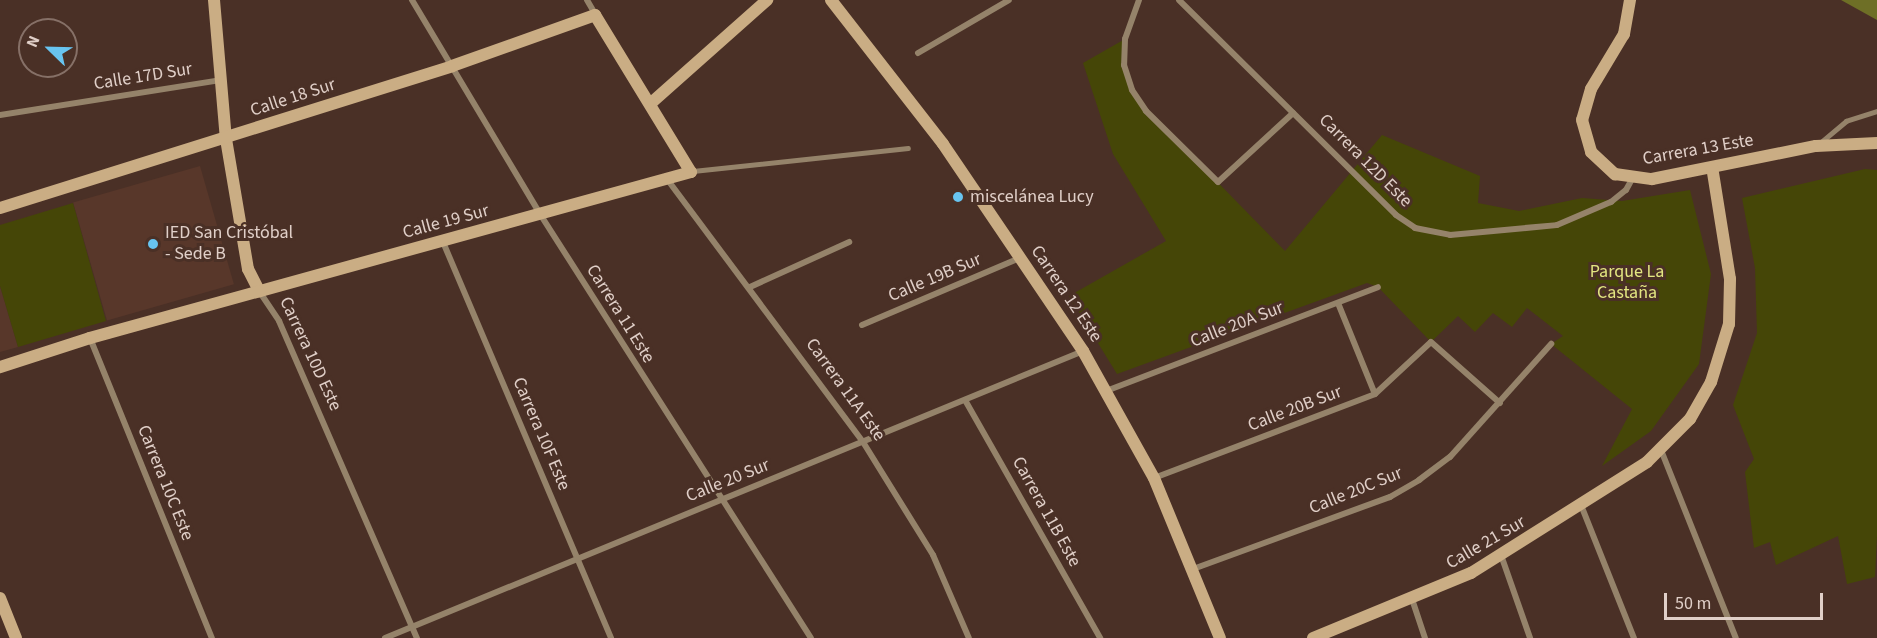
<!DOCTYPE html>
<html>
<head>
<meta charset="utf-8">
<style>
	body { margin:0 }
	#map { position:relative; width:1877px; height:638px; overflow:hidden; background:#4a3026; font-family:"Source Sans 3",sans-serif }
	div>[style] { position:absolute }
	.built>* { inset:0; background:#58372a; transform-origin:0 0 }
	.green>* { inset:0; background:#454607 }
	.forest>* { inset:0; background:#6e6f26 }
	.lane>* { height:4.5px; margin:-2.25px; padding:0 2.25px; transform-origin:2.25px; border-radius:2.25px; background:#95836a }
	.street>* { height:6px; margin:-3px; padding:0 3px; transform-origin:3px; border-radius:3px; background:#95836a }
	.secondary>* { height:12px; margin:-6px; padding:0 6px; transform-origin:6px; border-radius:6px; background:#caad84 }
	.dots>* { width:16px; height:16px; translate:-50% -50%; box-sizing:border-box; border:3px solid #4a3026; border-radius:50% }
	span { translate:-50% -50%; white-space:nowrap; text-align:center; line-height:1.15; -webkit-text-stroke:6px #4a3026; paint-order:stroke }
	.street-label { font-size:18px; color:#e0cfc8 }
	.poi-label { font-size:18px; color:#e0cfc8 }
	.left { translate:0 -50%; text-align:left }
	.park-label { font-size:18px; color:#e3e681 }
	.north { position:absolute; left:18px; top:18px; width:60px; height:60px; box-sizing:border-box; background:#4a3026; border:2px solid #867067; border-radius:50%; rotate:293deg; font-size:16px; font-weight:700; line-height:24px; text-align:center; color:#e0cfc8 }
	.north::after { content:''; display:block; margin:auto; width:21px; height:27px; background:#68c4f0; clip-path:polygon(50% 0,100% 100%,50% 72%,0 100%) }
	.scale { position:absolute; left:1664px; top:593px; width:159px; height:27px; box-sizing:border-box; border:3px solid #e0cfc8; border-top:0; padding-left:8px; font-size:18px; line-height:21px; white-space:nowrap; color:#e0cfc8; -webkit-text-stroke:4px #4a3026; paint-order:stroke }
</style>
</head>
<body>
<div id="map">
	<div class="built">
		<div style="left:200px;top:166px;width:123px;height:132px;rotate:74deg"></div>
		<div style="clip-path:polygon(0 286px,18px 347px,0 352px)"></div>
	</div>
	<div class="green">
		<div style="clip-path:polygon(1125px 39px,1124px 65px,1138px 101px,1285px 251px,1382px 135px,1480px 176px,1478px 203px,1519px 211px,1582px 198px,1622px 201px,1690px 190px,1711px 274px,1699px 364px,1651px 431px,1602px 466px,1632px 409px,1551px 344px,1563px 336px,1527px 308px,1512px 327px,1493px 313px,1475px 332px,1458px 316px,1431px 342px,1378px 287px,1367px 283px,1117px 374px,1069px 296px,1166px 241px,1113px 154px,1083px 63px)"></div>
		<div style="clip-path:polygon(1865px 169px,1877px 170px,1877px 536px,1875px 577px,1847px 584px,1838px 536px,1776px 565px,1770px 542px,1754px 548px,1745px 472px,1754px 459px,1733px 405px,1757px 333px,1755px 268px,1742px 198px)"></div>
		<div style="clip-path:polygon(73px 203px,106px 321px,18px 347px,0 286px,0 225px)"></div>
	</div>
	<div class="forest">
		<div style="clip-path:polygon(1841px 0,1877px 0,1877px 20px)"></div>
	</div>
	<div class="lane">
		<div style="left:1820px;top:143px;width:34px;rotate:-40deg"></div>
		<div style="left:1846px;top:121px;width:33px;rotate:-18deg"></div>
		<div style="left:693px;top:171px;width:216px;rotate:-6.1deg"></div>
	</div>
	<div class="street">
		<div style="left:412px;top:0;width:249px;rotate:59.1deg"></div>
		<div style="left:540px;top:214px;width:503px;rotate:57.42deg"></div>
		<div style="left:587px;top:0;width:16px;rotate:60deg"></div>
		<div style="left:1139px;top:0;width:41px;rotate:109.7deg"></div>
		<div style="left:1125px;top:39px;width:26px;rotate:92deg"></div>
		<div style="left:1124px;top:65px;width:26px;rotate:72deg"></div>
		<div style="left:1132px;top:90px;width:25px;rotate:56deg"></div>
		<div style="left:1146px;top:111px;width:101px;rotate:44.6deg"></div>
		<div style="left:1218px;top:182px;width:102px;rotate:-42.6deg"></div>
		<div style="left:1179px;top:0;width:305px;rotate:44.7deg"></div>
		<div style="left:1396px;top:215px;width:23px;rotate:34deg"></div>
		<div style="left:1415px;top:228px;width:36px;rotate:11deg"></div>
		<div style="left:1450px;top:235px;width:107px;rotate:-5.3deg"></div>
		<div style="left:1557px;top:225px;width:59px;rotate:-23.1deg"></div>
		<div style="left:1611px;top:202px;width:19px;rotate:-39deg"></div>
		<div style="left:1626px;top:190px;width:13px;rotate:-61deg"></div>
		<div style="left:918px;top:53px;width:105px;rotate:-30.2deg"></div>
		<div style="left:0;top:115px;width:223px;rotate:-9deg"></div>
		<div style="left:667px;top:179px;width:328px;rotate:53.3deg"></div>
		<div style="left:863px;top:442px;width:133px;rotate:58.2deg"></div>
		<div style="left:933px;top:555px;width:90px;rotate:66.6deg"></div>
		<div style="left:443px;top:242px;width:430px;rotate:67deg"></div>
		<div style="left:750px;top:287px;width:109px;rotate:-24.4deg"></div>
		<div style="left:259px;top:291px;width:36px;rotate:56deg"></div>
		<div style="left:279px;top:321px;width:346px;rotate:66.5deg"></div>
		<div style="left:1338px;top:303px;width:98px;rotate:67.9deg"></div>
		<div style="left:862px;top:325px;width:172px;rotate:-23deg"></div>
		<div style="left:90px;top:338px;width:324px;rotate:67.9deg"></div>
		<div style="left:1106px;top:391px;width:291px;rotate:-20.9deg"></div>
		<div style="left:965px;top:400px;width:274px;rotate:60.4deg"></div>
		<div style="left:1661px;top:450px;width:202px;rotate:68.3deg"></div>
		<div style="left:1154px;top:478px;width:236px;rotate:-20.8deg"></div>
		<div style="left:1375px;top:394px;width:76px;rotate:-42.9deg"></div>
		<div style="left:1431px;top:342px;width:92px;rotate:41.5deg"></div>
		<div style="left:1581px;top:505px;width:143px;rotate:68.3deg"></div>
		<div style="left:1501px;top:555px;width:88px;rotate:70.7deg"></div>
		<div style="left:1193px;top:569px;width:210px;rotate:-20.1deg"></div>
		<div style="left:1390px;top:497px;width:34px;rotate:-30deg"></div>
		<div style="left:1419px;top:480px;width:39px;rotate:-37deg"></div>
		<div style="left:1450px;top:457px;width:152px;rotate:-48.2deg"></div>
		<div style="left:1412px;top:599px;width:41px;rotate:71.6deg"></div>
		<div style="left:385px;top:638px;width:755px;rotate:-22.35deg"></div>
	</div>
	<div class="secondary">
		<div style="left:214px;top:0;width:140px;rotate:85.1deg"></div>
		<div style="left:226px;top:139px;width:132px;rotate:80.4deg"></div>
		<div style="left:248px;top:269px;width:25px;rotate:63deg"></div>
		<div style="left:831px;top:0;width:182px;rotate:52.1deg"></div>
		<div style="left:943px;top:144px;width:250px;rotate:55.9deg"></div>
		<div style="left:1083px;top:351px;width:145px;rotate:60.8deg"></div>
		<div style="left:1154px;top:478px;width:173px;rotate:67.6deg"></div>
		<div style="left:1630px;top:0;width:35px;rotate:100deg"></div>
		<div style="left:1624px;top:34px;width:64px;rotate:121deg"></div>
		<div style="left:1591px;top:89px;width:32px;rotate:106deg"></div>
		<div style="left:1582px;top:120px;width:33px;rotate:74deg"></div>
		<div style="left:1591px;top:152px;width:33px;rotate:43deg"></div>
		<div style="left:1615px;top:174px;width:37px;rotate:8deg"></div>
		<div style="left:1652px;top:179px;width:167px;rotate:-11.4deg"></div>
		<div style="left:1816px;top:146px;width:61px;rotate:-2.8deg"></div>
		<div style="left:650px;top:104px;width:157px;rotate:-41.6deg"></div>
		<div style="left:0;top:208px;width:474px;rotate:-17.4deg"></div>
		<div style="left:452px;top:66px;width:152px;rotate:-19.6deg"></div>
		<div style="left:595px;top:15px;width:184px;rotate:58.6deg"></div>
		<div style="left:691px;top:172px;width:624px;rotate:164.56deg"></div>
		<div style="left:90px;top:338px;width:95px;rotate:162.1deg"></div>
		<div style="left:0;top:598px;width:43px;rotate:68.2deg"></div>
		<div style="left:1313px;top:638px;width:171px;rotate:-22.4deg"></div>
		<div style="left:1471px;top:573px;width:208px;rotate:-32.2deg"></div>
		<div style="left:1647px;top:462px;width:61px;rotate:-45deg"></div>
		<div style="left:1690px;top:419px;width:43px;rotate:-60.4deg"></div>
		<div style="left:1711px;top:382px;width:61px;rotate:-72.8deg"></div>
		<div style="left:1729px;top:324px;width:45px;rotate:-88.7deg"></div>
		<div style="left:1730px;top:279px;width:113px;rotate:-99.1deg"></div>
	</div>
	<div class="dots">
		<div style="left:958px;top:197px;background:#68c4f0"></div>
		<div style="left:153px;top:244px;background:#68c4f0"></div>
	</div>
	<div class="street-label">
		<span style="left:143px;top:77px;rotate:-9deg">Calle 17D Sur</span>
		<span style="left:293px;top:98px;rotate:-18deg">Calle 18 Sur</span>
		<span style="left:1698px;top:150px;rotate:-10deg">Carrera 13 Este</span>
		<span style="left:1365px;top:161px;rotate:45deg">Carrera 12D Este</span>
		<span style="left:446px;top:222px;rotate:-15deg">Calle 19 Sur</span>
		<span style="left:935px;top:278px;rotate:-23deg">Calle 19B Sur</span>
		<span style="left:1066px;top:294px;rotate:56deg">Carrera 12 Este</span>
		<span style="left:620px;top:314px;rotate:58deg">Carrera 11 Este</span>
		<span style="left:1237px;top:325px;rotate:-21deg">Calle 20A Sur</span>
		<span style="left:310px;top:354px;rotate:65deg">Carrera 10D Este</span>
		<span style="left:845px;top:390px;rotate:54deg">Carrera 11A Este</span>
		<span style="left:1295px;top:409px;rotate:-21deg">Calle 20B Sur</span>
		<span style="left:541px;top:434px;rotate:67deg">Carrera 10F Este</span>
		<span style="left:728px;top:481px;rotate:-22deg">Calle 20 Sur</span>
		<span style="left:165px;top:483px;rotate:68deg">Carrera 10C Este</span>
		<span style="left:1356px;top:491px;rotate:-22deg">Calle 20C Sur</span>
		<span style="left:1046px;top:512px;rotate:61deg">Carrera 11B Este</span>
		<span style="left:1486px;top:543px;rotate:-30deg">Calle 21 Sur</span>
	</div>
	<div class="poi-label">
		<span class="left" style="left:970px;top:197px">miscelánea Lucy</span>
		<span class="left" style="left:165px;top:244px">IED San Cristóbal<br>- Sede B</span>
	</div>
	<div class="park-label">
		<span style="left:1627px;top:283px">Parque La<br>Castaña</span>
	</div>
	<div class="north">N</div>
	<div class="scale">50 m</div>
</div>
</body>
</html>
